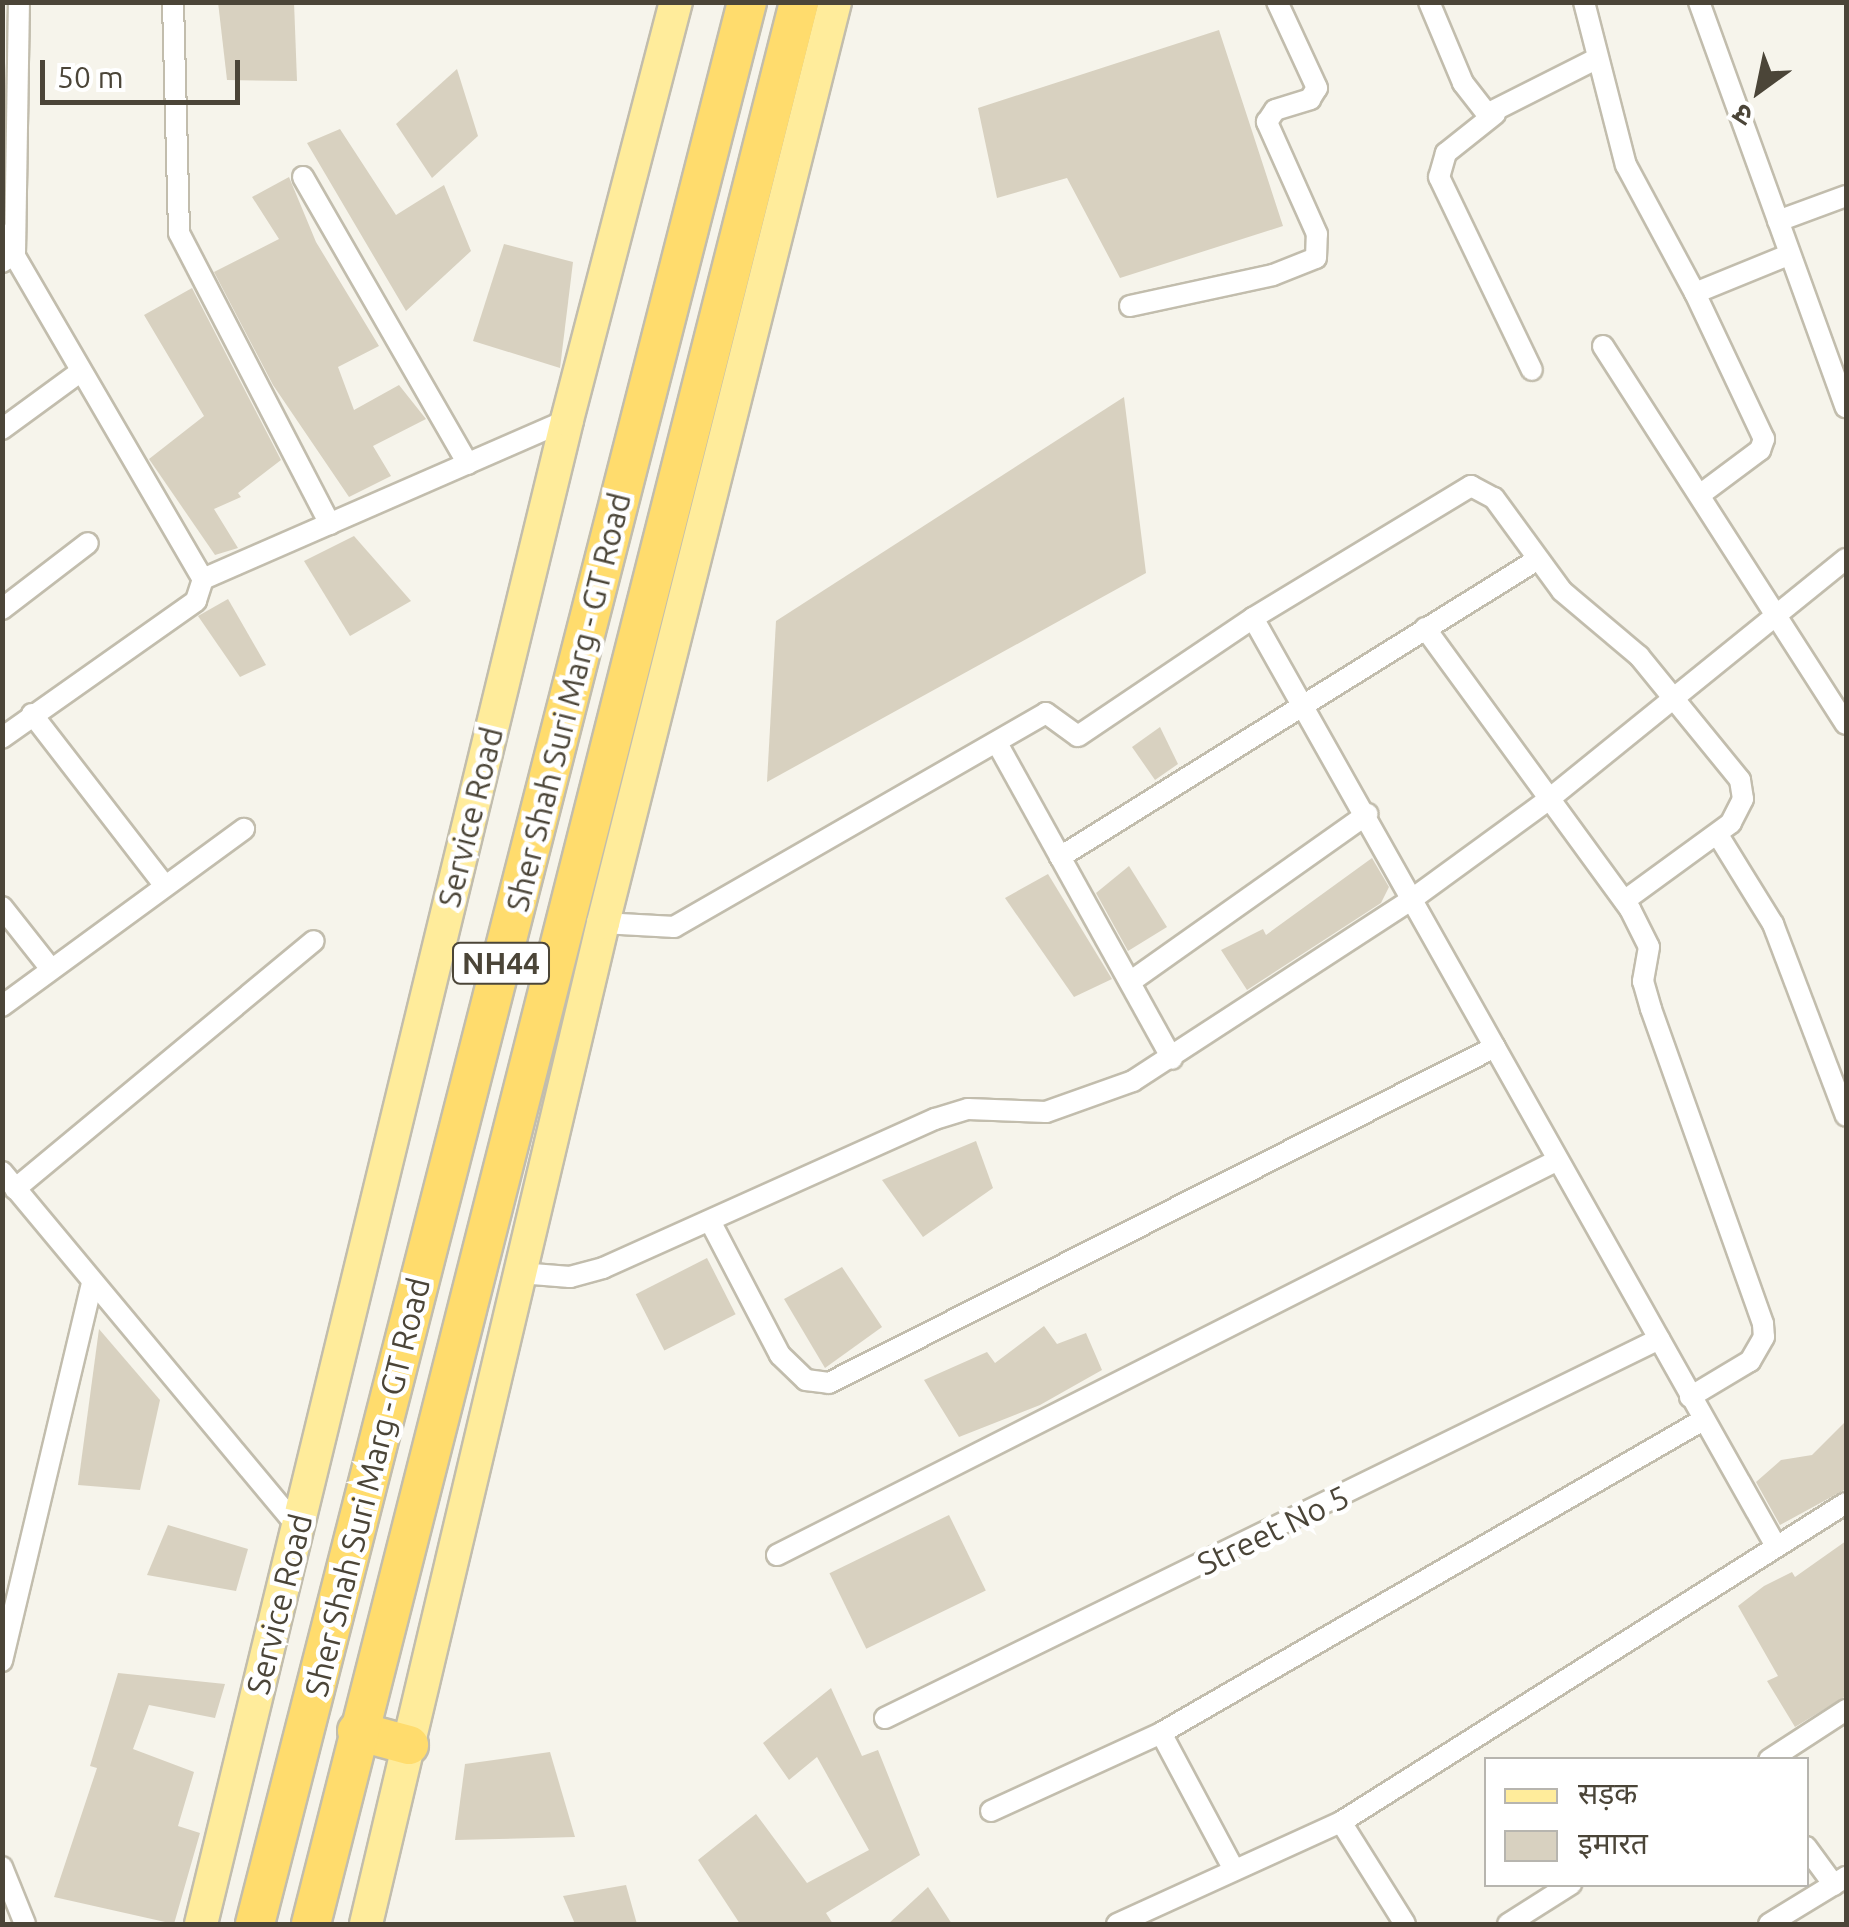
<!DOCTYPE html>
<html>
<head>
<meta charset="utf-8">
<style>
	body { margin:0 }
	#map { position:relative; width:1849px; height:1927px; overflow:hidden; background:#f6f4eb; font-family:Ubuntu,"Noto Sans Devanagari",sans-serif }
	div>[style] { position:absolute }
	.building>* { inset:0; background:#d8d1c0; transform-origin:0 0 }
	.roads { filter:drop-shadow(2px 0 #c2bdad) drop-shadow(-2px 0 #c2bdad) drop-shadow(0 2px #c2bdad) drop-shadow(0 -2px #c2bdad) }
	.street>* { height:20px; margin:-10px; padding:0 10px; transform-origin:10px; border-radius:10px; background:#fff }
	.primary>* { height:32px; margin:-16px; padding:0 16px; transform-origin:16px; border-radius:16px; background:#ffec9b }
	.highway>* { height:38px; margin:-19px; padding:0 19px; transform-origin:19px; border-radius:19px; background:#ffdc6d }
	span { translate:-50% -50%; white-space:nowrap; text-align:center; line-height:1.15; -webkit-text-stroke:9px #fff; paint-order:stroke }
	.shield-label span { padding:2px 8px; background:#fff; border:2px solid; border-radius:8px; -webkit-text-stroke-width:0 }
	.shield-label { font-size:30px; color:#4b4538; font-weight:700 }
	.street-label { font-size:32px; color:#4b4538 }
	.frame { position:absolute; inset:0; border:5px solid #4b4538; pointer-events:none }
	.legend { position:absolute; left:1484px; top:1757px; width:325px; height:130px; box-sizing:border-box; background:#fff; border:2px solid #b7b5af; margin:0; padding:12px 18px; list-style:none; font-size:30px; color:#4b4538 }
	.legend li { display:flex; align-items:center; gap:20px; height:50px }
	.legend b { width:50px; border:2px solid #b7b5af }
	.north { position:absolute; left:1709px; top:40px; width:100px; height:100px; -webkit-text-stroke:8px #fff; paint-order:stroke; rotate:213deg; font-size:28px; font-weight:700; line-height:40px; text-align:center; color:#4b4538 }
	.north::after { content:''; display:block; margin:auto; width:35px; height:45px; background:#4b4538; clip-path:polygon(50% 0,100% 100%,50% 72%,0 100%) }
	.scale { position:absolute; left:40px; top:60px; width:200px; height:45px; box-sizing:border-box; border:5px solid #4b4538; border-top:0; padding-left:12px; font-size:30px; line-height:35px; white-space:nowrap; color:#4b4538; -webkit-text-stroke:8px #fff; paint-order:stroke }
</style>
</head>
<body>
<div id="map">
	<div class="building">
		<div style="clip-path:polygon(218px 2px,294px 2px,297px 81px,227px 80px)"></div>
		<div style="clip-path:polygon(1219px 30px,1283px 226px,1120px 278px,1067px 178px,997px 198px,978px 108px)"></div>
		<div style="clip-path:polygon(457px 69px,478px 136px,432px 178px,396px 124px)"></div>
		<div style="clip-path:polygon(340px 129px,396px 215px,444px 185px,471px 251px,406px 311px,307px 143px)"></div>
		<div style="clip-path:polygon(289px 177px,316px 242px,379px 346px,338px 367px,354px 410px,399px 385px,426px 419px,373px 446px,391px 476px,349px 497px,273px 385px,214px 272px,279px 239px,252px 197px)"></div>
		<div style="clip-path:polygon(504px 244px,573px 262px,560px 368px,473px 341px)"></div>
		<div style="clip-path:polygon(192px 288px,281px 460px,238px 493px,241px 497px,214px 509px,238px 548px,215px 555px,149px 459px,204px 416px,144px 315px)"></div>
		<div style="clip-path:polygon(1124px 397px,1146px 573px,767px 782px,776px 621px)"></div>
		<div style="clip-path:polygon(354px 536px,411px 601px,350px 636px,304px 561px)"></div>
		<div style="clip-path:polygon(228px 599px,266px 665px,240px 677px,198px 616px)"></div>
		<div style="clip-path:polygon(1160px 727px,1178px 764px,1155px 780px,1132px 747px)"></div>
		<div style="clip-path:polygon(1372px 858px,1389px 887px,1381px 903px,1247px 990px,1221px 950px,1263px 929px,1266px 935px)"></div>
		<div style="clip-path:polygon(1129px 866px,1167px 927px,1128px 951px,1096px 893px)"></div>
		<div style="clip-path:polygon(1048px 874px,1112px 979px,1074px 997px,1005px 898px)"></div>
		<div style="clip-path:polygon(976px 1141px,993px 1188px,923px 1237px,882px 1180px)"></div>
		<div style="left:707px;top:1258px;width:63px;height:80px;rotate:63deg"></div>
		<div style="clip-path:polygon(842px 1267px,882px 1327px,825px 1368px,784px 1299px)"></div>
		<div style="clip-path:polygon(1044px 1326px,1057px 1344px,1086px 1333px,1102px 1370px,1040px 1405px,959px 1437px,924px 1380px,987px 1352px,995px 1363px)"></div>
		<div style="clip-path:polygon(99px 1329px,160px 1400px,140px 1490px,78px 1485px)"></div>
		<div style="clip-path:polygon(1846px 1421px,1846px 1489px,1780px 1525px,1756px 1482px,1781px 1460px,1812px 1455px)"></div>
		<div style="left:949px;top:1515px;width:84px;height:133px;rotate:64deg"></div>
		<div style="clip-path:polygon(168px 1525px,248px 1549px,236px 1591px,147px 1575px)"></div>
		<div style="clip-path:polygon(1846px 1541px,1846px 1696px,1795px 1727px,1767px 1681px,1778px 1676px,1738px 1606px,1764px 1586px,1792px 1572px,1795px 1577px)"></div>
		<div style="clip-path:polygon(118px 1673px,225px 1684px,215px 1718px,149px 1705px,133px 1749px,194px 1772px,178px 1826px,200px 1833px,174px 1924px,54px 1897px,97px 1768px,90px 1766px)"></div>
		<div style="clip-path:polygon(831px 1688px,862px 1756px,878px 1750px,920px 1855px,826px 1913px,833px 1924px,740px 1924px,698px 1860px,756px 1814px,807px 1883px,869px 1850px,817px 1757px,789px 1780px,763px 1743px)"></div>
		<div style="clip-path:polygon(550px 1752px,575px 1837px,455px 1840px,465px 1764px)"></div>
		<div style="clip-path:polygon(626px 1885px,637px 1924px,575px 1924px,563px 1896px)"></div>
		<div style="clip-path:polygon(928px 1887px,952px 1924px,888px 1924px)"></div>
	</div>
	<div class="roads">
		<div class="street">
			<div style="left:173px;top:2px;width:231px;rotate:88.5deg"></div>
			<div style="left:179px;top:233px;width:328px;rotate:62.6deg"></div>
			<div style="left:1429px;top:2px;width:88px;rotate:67.2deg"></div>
			<div style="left:1463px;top:83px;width:39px;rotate:52deg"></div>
			<div style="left:1487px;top:114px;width:124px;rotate:-26.8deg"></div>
			<div style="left:1584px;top:2px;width:168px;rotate:75.6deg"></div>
			<div style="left:1626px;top:165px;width:145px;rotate:61.7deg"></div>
			<div style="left:1699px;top:2px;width:431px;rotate:70.1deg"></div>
			<div style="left:1495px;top:114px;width:63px;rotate:141.5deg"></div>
			<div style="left:1446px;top:153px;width:25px;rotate:106deg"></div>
			<div style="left:1439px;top:177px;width:214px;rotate:64.3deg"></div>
			<div style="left:303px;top:177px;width:331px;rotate:60.1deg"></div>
			<div style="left:1778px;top:221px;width:72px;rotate:-20.2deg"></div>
			<div style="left:2px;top:234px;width:399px;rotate:59.8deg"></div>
			<div style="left:203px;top:579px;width:23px;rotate:108deg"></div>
			<div style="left:196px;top:601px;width:237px;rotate:144.8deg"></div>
			<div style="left:2px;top:262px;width:15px;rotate:-32deg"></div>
			<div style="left:15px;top:254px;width:252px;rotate:-89.1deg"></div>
			<div style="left:1130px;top:306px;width:146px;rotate:-12.2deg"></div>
			<div style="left:1273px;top:275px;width:46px;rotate:-21.6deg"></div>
			<div style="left:1316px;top:258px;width:24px;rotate:-88deg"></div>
			<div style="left:1317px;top:234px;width:123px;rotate:-114.1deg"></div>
			<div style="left:1267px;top:122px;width:14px;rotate:-56deg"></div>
			<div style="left:1275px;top:110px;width:37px;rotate:-17deg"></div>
			<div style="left:1310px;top:99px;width:13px;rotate:-58deg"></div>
			<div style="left:1317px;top:88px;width:95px;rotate:-114.9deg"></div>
			<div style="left:1603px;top:346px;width:449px;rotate:57.3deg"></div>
			<div style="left:2px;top:429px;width:97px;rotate:-36.2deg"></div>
			<div style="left:1701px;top:494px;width:74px;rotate:-36.7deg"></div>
			<div style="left:1760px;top:450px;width:12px;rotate:-70deg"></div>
			<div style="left:1764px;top:439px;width:161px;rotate:-115.3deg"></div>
			<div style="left:1695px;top:293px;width:100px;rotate:-22.2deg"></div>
			<div style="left:203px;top:579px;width:397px;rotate:-23.6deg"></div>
			<div style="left:2px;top:609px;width:108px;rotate:-37.5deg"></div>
			<div style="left:1253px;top:618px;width:1065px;rotate:60.6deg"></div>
			<div style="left:1425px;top:628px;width:348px;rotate:53.9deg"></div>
			<div style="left:1630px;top:909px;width:42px;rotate:63.4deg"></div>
			<div style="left:1649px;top:947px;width:35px;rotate:100deg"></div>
			<div style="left:1643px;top:981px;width:29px;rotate:74deg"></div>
			<div style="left:1651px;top:1009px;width:334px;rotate:70.4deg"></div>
			<div style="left:1763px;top:1324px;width:13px;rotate:86deg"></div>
			<div style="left:1764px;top:1337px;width:28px;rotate:120deg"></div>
			<div style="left:1750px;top:1361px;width:70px;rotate:149deg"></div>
			<div style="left:32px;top:714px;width:217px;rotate:52.3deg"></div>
			<div style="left:997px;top:743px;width:361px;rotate:61deg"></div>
			<div style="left:1718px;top:835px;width:105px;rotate:58.3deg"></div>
			<div style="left:1773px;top:924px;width:205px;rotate:69.2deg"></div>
			<div style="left:1060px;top:857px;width:560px;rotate:-31.93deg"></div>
			<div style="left:2px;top:907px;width:79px;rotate:51.7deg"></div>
			<div style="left:603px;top:923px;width:71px;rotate:3.2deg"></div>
			<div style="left:674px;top:927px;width:429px;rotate:-29.9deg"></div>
			<div style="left:1046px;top:713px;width:39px;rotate:36deg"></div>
			<div style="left:1078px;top:736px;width:211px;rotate:-34deg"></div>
			<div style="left:1253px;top:618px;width:255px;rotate:-31.2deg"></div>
			<div style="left:1471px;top:486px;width:26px;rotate:28deg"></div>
			<div style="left:1494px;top:498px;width:115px;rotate:53.8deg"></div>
			<div style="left:1562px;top:591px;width:101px;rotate:40.2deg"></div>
			<div style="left:1639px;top:656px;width:160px;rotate:50.8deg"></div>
			<div style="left:1740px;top:780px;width:19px;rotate:81deg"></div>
			<div style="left:1743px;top:799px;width:27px;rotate:117deg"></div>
			<div style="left:1731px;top:823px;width:132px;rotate:143.9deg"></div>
			<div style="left:1130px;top:982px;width:291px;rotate:-35.3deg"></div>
			<div style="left:2px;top:1006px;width:300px;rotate:-36.2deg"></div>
			<div style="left:2px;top:1172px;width:461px;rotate:50.2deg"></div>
			<div style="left:15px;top:1189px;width:388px;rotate:-39.7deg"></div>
			<div style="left:710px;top:1221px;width:151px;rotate:62.4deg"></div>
			<div style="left:780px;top:1355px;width:36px;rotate:44deg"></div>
			<div style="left:806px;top:1380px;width:23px;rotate:7deg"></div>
			<div style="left:829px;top:1383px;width:746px;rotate:-26.77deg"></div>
			<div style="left:520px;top:1273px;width:50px;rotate:4.6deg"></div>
			<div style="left:570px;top:1277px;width:34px;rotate:-15deg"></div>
			<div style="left:603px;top:1268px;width:364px;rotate:-24.2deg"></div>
			<div style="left:935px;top:1119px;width:34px;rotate:-17deg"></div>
			<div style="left:968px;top:1109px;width:78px;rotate:2.2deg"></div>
			<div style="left:1046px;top:1112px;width:92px;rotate:-19.6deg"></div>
			<div style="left:1133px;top:1081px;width:337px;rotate:-33.1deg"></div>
			<div style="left:1415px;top:897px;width:165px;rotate:-36.1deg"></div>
			<div style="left:1548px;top:800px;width:383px;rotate:-39deg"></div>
			<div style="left:777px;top:1555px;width:875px;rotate:-26.83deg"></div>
			<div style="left:2px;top:1661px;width:389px;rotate:-76.6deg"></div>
			<div style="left:885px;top:1718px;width:862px;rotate:-26.09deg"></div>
			<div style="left:1161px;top:1733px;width:155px;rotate:61.9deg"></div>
			<div style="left:1769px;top:1760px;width:92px;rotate:-33deg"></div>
			<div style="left:991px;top:1811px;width:187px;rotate:-24.6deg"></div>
			<div style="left:1161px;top:1733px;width:626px;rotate:-30.01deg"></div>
			<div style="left:1341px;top:1822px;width:120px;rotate:57.9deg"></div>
			<div style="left:1806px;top:1847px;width:47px;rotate:53.6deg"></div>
			<div style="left:2px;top:1867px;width:61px;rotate:68deg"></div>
			<div style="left:1117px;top:1924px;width:246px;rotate:-24.5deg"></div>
			<div style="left:1341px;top:1822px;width:597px;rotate:-32.28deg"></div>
			<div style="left:1508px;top:1924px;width:75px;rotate:-32.4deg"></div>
			<div style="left:1769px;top:1924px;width:90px;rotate:-31.4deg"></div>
		</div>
		<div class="primary">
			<div style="left:201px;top:1924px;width:1548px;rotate:-76.32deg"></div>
			<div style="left:567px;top:420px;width:432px;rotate:-75.4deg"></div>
			<div style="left:366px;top:1924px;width:1029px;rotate:-76.68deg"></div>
			<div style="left:603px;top:923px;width:950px;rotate:-75.86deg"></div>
		</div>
		<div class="highway">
			<div style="left:357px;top:1731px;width:54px;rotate:15.1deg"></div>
			<div style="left:255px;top:1924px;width:1984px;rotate:-75.64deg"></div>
			<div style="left:311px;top:1924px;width:1983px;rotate:-75.75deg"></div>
		</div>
	</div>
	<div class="shield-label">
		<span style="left:501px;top:963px">NH44</span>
	</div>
	<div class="street-label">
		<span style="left:568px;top:702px;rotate:-76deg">Sher Shah Suri Marg - GT Road</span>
		<span style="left:470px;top:817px;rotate:-76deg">Service Road</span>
		<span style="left:367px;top:1487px;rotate:-76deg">Sher Shah Suri Marg - GT Road</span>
		<span style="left:1273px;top:1530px;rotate:-26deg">Street No 5</span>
		<span style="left:279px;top:1604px;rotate:-76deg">Service Road</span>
	</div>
	<div class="frame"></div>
	<ul class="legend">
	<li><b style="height:12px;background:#ffec9b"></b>सड़क</li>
	<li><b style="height:28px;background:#d8d1c0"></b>इमारत</li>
	</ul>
	<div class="north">उ</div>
	<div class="scale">50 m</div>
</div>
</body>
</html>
